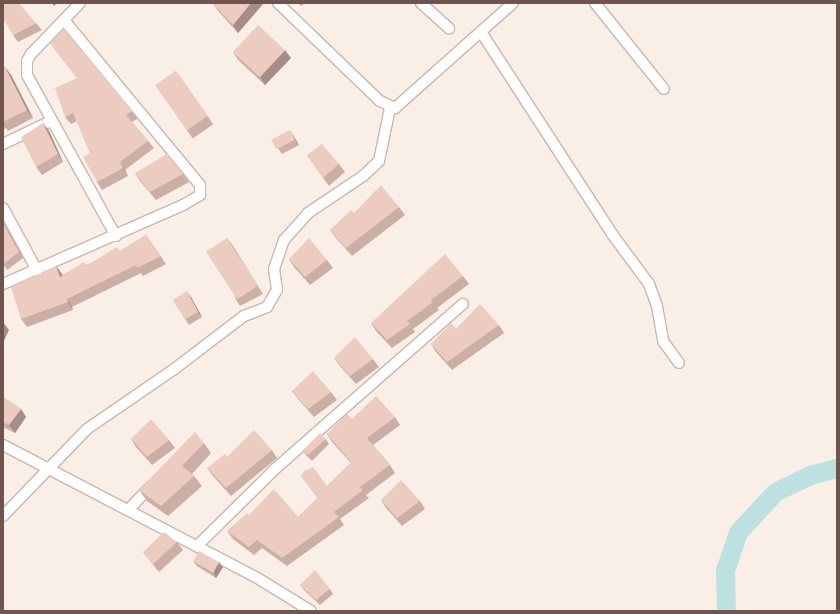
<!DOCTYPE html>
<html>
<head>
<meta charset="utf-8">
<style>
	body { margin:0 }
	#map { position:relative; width:840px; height:614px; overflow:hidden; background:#faefe7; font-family:Karla,sans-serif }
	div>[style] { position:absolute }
	.river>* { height:19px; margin:-9.5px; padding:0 9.5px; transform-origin:9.5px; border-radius:9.5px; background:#bde1e0 }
	.roads { filter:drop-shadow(1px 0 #cab6ae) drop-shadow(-1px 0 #cab6ae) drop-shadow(0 1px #cab6ae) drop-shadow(0 -1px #cab6ae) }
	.street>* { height:10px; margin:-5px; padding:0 5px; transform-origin:5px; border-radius:5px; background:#fff }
	.wall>* { inset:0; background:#cbafa6; transform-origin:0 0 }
	.shaded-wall>* { inset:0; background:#a58e87 }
	.building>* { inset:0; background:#eccbc1; transform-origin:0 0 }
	span { translate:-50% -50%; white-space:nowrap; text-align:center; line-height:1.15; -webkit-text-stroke:3px #fdf4ed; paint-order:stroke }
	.frame { position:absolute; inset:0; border:4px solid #70554e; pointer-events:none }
</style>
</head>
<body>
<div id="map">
	<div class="river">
		<div style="left:726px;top:611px;width:41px;rotate:-91.4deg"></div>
		<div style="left:725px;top:570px;width:40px;rotate:-71.1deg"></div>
		<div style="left:738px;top:532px;width:54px;rotate:-47.2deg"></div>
		<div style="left:775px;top:492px;width:39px;rotate:-26deg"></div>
		<div style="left:810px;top:475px;width:28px;rotate:-15deg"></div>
	</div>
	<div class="roads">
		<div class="street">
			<div style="left:80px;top:3px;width:71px;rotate:133.9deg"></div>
			<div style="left:31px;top:54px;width:8px;rotate:120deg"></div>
			<div style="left:27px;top:61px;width:14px;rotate:90deg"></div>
			<div style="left:27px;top:75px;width:184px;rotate:61.1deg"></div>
			<div style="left:278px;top:3px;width:141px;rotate:43.9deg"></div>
			<div style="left:380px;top:101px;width:17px;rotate:25deg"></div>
			<div style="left:395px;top:108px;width:158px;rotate:-41.7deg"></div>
			<div style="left:421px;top:3px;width:38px;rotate:42deg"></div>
			<div style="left:595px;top:3px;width:110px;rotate:51.3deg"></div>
			<div style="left:481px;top:32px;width:241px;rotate:57deg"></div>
			<div style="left:612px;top:234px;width:62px;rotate:53.5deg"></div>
			<div style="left:649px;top:284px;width:23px;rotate:70deg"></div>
			<div style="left:657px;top:306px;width:36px;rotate:80deg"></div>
			<div style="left:663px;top:341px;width:27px;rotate:54deg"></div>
			<div style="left:3px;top:144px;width:53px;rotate:-25.6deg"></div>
			<div style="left:3px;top:208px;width:71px;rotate:61.3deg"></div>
			<div style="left:3px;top:284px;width:197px;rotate:-23.7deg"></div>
			<div style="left:183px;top:205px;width:20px;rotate:-30deg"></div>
			<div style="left:200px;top:195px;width:10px;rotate:-90deg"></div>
			<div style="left:200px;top:185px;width:214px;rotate:-129.5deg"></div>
			<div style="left:3px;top:445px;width:289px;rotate:27.6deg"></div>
			<div style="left:259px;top:579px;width:61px;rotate:31.6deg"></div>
			<div style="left:128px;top:510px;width:33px;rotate:-46deg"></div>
			<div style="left:3px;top:516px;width:121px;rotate:-46deg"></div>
			<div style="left:87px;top:429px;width:104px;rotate:-34.5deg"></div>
			<div style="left:173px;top:370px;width:89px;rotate:-37.3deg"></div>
			<div style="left:244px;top:316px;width:25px;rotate:-21deg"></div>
			<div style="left:267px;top:307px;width:20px;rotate:-60deg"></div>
			<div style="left:277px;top:290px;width:21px;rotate:-98deg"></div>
			<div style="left:274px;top:269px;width:31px;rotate:-71deg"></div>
			<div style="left:284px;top:240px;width:36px;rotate:-48deg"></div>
			<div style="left:308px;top:213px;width:66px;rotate:-33.9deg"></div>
			<div style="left:363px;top:176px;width:22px;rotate:-43deg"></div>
			<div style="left:379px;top:161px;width:54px;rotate:-78.3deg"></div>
			<div style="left:197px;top:546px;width:110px;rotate:-44.6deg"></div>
			<div style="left:275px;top:469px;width:250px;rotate:-41.3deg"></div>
		</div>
	</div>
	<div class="wall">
		<div style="clip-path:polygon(214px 3px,262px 3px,263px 4px,238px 33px,219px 12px,213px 4px)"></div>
		<div style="clip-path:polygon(298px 3px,305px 3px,301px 6px)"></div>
		<div style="clip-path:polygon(36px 23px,42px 30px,18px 42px,13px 35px)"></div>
		<div style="clip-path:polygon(50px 43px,132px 111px,137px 119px,132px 122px,148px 141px,154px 148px,125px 170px,128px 176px,102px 190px,97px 182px,90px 153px,77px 121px,71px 124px,65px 117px,77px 78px)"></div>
		<div style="clip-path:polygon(233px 52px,291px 58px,265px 85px,238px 60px)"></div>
		<div style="clip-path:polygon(3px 67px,5px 67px,11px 75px,33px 118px,8px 131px,6px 128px,3px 130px)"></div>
		<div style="left:176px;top:71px;width:65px;height:25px;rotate:55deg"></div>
		<div style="clip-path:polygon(43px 123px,49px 131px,63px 162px,42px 175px,36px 167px)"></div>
		<div style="clip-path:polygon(293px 135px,299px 145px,282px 154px,272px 140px)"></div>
		<div style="clip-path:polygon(307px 155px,339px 164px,345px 172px,329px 186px)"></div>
		<div style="clip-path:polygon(135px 173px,183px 174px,189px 182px,156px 200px,140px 181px)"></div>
		<div style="clip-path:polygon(399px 207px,405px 215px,352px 256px,336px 238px,330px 230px,354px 213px)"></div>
		<div style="clip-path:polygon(3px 222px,23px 258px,7px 270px,3px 264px)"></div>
		<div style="clip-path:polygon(146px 235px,166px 264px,143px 276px,141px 273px,72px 307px,73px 310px,27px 327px,21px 319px,56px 266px,62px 275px,120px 251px)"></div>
		<div style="clip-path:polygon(227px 238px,263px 294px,240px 306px,235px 298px)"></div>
		<div style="clip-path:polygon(289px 259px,327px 260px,333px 268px,310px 285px,294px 267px)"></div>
		<div style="clip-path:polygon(463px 276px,469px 284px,437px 308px,439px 310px,413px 329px,415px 332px,392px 348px,376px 331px,371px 323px)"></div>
		<div style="clip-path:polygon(191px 297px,202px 317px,189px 325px,173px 300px)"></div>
		<div style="clip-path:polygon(499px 325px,504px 333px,452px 370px,436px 352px,431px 344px,456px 329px)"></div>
		<div style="clip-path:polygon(334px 358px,373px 359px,379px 367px,356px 384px,340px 366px)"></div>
		<div style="clip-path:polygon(292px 391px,331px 392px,337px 400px,314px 417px,298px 399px)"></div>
		<div style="clip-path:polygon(3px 397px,21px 409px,26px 417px,15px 433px,3px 427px)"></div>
		<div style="clip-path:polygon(395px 417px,400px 425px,373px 445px,390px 465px,395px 473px,366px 495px,369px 498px,340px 519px,344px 525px,287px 566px,262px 548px,254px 555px,233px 539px,227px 531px,249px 515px,298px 517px,318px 498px,301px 476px,327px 486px,351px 463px,332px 442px,327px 434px,352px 419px)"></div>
		<div style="clip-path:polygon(131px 439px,169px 440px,175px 448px,152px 465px,136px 447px)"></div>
		<div style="clip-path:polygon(326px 439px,329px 444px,312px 461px,306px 455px,303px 450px)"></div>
		<div style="clip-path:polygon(204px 443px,211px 453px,192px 474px,194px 476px,202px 486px,168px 516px,147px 501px,139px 490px)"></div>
		<div style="clip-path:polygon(272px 450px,277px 458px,231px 496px,213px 476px,207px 468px,227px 457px)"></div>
		<div style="clip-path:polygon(381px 500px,420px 501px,425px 509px,402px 526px,386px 508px)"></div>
		<div style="clip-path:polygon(177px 542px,183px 550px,159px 572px,143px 552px)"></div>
		<div style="clip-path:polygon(193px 561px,223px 567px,216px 578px,197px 566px)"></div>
		<div style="clip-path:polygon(300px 585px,330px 589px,333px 594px,320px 605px,304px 590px)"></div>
	</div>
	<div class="shaded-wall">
		<div style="clip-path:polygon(52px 3px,57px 3px,54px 6px)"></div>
		<div style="clip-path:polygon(251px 3px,262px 3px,263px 4px,238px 33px,233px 25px)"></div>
		<div style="clip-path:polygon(285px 50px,291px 58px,265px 85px,260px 77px)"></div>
		<div style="clip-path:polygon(5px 67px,11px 75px,33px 118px,27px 110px)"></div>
		<div style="clip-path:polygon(43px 123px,49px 131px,63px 162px,58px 154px)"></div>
		<div style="clip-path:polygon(290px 130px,299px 145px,295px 140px)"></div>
		<div style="clip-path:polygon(120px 162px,125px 170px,128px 176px,123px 168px)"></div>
		<div style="clip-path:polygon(3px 222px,23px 258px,19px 252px,3px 223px)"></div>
		<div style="clip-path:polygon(227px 238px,233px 246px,263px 294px,258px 286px)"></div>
		<div style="clip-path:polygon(56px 266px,62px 274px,65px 285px,60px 277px)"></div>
		<div style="clip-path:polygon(187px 291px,191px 297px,202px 317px,198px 312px)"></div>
		<div style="clip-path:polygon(67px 299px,72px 307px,73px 310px,68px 302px)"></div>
		<div style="clip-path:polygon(3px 322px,9px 330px,3px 343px)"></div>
		<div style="clip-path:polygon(21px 409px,26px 417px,15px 433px,9px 425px)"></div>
		<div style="clip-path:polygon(219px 562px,223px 567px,216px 578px,213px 572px)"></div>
	</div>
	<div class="building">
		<div style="clip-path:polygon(3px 3px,19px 3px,36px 23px,13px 35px,3px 19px)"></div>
		<div style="clip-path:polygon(214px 3px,251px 3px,233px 25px,213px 4px)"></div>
		<div style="left:258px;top:25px;width:37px;height:37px;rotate:43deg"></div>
		<div style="clip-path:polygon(64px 29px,132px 111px,126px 115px,148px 141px,120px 162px,123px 168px,97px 182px,83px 157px,90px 153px,73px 113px,65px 117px,55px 88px,77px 78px,50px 43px)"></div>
		<div style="clip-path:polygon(3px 67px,5px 67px,27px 110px,3px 122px)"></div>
		<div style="left:176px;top:71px;width:55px;height:25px;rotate:55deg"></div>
		<div style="clip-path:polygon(43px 123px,58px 154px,36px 167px,21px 137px)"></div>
		<div style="left:290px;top:130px;width:11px;height:21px;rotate:63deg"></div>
		<div style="clip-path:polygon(322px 144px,339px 164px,323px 178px,307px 155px)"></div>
		<div style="clip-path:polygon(167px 154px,183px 174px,150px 192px,135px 173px)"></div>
		<div style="clip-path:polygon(381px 185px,399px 207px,346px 248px,330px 230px,351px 210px,354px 213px)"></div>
		<div style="clip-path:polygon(3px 223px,19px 252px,3px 264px)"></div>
		<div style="clip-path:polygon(146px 235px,161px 256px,137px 268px,136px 265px,67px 299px,68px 302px,21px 319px,11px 287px,56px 266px,60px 277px,84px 262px,86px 266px,117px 247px,120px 251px)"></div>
		<div style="left:227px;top:238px;width:57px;height:25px;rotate:57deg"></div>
		<div style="clip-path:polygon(309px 238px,327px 260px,305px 277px,289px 259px)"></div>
		<div style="clip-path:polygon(445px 254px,463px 276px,431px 300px,433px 302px,407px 321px,410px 324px,387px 340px,371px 323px)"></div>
		<div style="clip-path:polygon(187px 291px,198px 312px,185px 319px,173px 300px)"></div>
		<div style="clip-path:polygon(480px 304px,499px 325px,447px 362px,431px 344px,451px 323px,456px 329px)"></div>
		<div style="clip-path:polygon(355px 337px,373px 359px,350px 376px,334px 358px)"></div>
		<div style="clip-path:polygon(313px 371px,331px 392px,308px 409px,292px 391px)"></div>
		<div style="clip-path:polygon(376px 396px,395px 417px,367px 438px,390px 465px,360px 487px,363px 490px,334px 512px,339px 517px,282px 558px,257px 540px,249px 547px,227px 531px,247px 513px,249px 515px,274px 489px,298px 517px,318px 497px,301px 476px,304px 471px,313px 467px,327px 486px,351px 462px,327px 434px,347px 414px,352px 419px)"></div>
		<div style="clip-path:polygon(3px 397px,21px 409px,9px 425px,3px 422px)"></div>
		<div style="clip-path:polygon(151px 419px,169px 440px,147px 457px,131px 439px)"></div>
		<div style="clip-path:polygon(254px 430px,272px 450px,226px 488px,207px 468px,225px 454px,227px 457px)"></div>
		<div style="clip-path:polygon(195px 432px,204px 443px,182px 466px,194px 476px,161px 506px,139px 490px)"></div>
		<div style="clip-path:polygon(320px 433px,326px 439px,308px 455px,303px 450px)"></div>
		<div style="clip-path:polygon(401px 480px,420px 501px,397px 518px,381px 500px)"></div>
		<div style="clip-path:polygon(164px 532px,177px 542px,153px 564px,143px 552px)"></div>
		<div style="left:199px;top:551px;width:23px;height:12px;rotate:29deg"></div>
		<div style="clip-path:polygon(315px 570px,330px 589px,316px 600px,300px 585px)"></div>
	</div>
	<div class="frame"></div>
</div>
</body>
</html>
